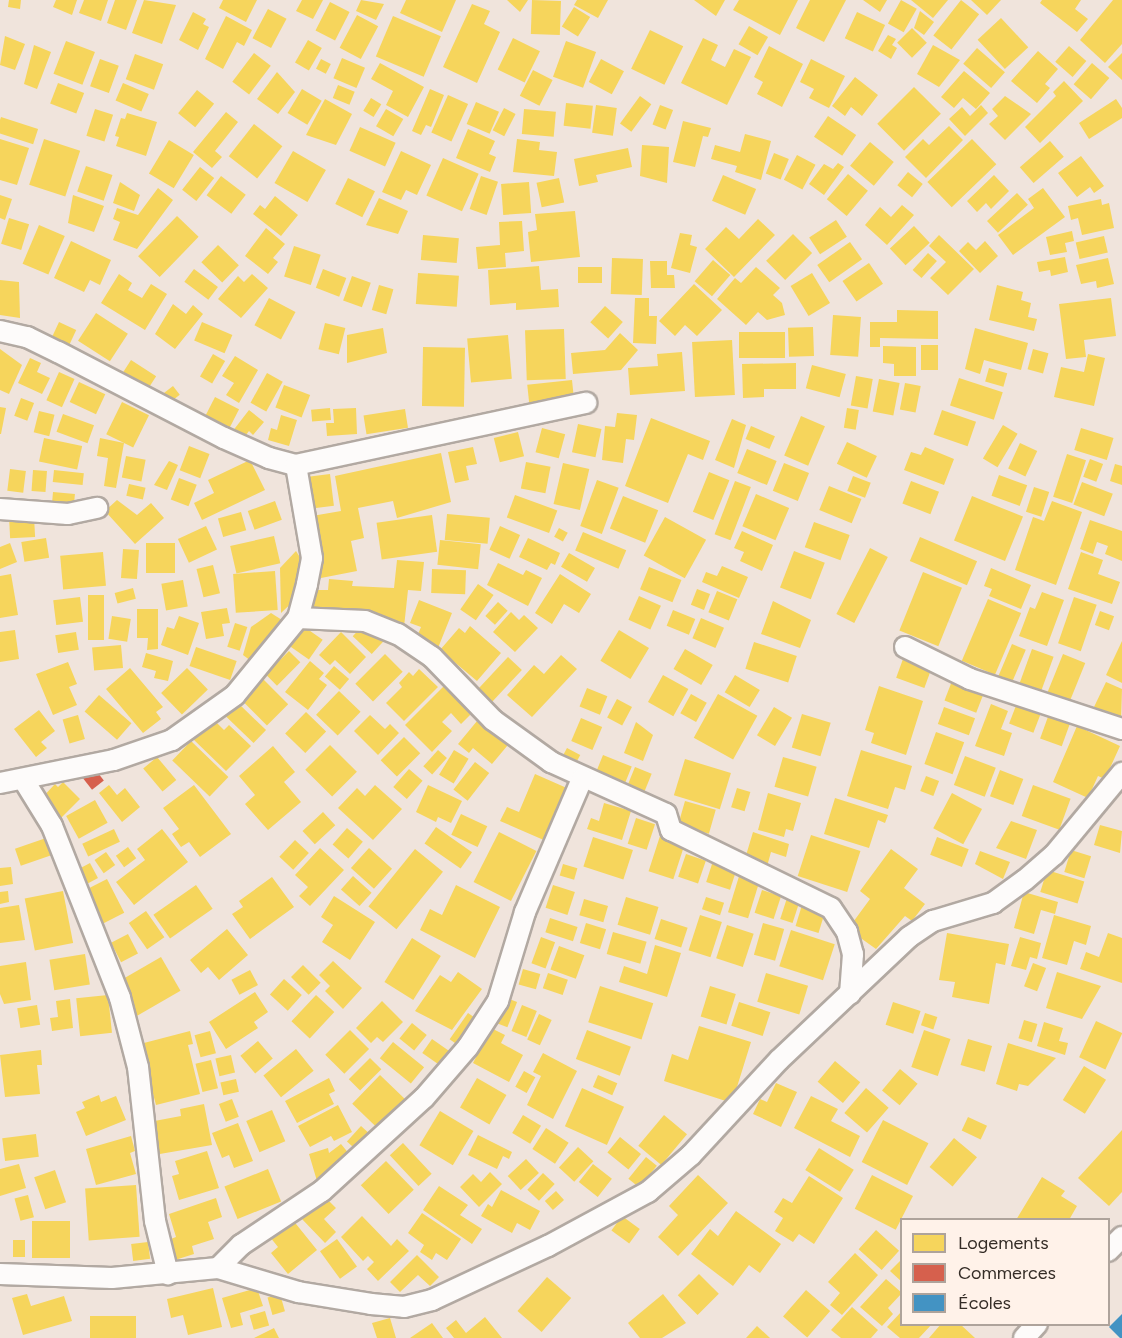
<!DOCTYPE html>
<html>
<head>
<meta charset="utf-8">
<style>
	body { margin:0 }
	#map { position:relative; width:1122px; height:1338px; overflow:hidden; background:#f0e4dc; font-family:Figtree,sans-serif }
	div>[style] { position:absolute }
	.homes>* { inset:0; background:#f6d55c; transform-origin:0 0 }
	.shops>* { inset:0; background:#d6604d; transform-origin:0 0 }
	.schools>* { inset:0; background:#4393c3 }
	.roads { filter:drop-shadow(2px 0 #b2a9a2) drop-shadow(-2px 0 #b2a9a2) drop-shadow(0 2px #b2a9a2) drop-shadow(0 -2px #b2a9a2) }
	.street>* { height:20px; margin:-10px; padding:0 10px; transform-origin:10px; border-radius:10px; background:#fdfbfa }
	span { translate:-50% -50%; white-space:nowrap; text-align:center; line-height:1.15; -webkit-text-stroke:6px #fff2e9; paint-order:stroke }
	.legend { position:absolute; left:900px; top:1218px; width:210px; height:108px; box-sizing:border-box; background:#fff2e9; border:2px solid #aea39b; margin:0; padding:8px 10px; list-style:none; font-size:18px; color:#352d27 }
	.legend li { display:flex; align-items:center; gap:12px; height:30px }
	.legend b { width:30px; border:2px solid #aea39b }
</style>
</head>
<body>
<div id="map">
	<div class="homes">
		<div style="clip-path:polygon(9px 0,21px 0,20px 9px,8px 7px)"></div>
		<div style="clip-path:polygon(56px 0,77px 0,72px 15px,53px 7px)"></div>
		<div style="clip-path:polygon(84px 0,108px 0,101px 21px,79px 13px)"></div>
		<div style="clip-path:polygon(115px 0,137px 0,126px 30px,107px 23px)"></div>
		<div style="clip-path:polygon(144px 0,176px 5px,162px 44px,132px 33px)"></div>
		<div style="clip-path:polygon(223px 0,257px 0,246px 22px,219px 8px)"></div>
		<div style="clip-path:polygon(302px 0,323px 0,313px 19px,296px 11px)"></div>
		<div style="clip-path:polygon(361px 0,384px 4px,376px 20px,356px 11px)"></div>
		<div style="clip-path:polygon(406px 0,456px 0,442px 32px,400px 13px)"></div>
		<div style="clip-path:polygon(507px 0,528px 0,520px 12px)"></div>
		<div style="left:532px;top:0;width:29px;height:34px;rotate:2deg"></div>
		<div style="clip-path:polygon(577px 0,608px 0,598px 18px,574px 5px)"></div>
		<div style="clip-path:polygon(694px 0,725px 0,716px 16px)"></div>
		<div style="clip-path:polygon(739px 0,798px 0,780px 35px,733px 10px)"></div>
		<div style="clip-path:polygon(810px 0,846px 0,824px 42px,796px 28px)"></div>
		<div style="clip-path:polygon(863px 0,887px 0,880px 12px)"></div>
		<div style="left:901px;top:0;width:18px;height:27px;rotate:29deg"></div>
		<div style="clip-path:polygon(911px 0,948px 0,933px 18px)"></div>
		<div style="left:961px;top:0;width:23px;height:45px;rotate:38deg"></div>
		<div style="clip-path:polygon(971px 0,1001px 0,987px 15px)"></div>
		<div style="clip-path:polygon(1042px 0,1081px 0,1075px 9px,1088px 19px,1077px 32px,1040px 3px)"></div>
		<div style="clip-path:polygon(1113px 0,1122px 0,1122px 44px,1105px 63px,1080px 40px)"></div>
		<div style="left:330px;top:2px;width:22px;height:32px;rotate:27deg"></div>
		<div style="clip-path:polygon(472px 4px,490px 11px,484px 24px,500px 32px,477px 83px,443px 67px)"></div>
		<div style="left:574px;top:7px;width:19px;height:23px;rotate:32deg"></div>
		<div style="left:268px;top:9px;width:21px;height:33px;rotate:28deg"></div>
		<div style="clip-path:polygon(920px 11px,934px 22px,924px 35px,914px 28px)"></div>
		<div style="clip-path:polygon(193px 12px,206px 19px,203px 24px,209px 27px,198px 50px,179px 40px)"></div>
		<div style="left:857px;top:12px;width:31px;height:29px;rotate:25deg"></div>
		<div style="left:357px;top:15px;width:24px;height:37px;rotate:28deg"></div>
		<div style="clip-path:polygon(226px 16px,252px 30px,244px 46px,237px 42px,223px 69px,205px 59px)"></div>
		<div style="left:393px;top:16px;width:52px;height:44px;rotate:23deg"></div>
		<div style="left:1001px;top:18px;width:40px;height:32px;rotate:47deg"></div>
		<div style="left:749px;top:26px;width:22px;height:21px;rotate:30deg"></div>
		<div style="left:912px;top:28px;width:21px;height:21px;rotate:45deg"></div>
		<div style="left:650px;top:30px;width:37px;height:43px;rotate:26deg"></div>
		<div style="clip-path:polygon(888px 35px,896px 39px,892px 45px,897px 48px,891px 59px,878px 51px)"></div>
		<div style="clip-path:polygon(5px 36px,25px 44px,15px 70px,0 65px)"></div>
		<div style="left:513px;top:38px;width:30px;height:35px;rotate:26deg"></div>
		<div style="clip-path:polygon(703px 38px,718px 45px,711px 60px,725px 67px,734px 49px,751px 57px,727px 105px,681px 83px)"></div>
		<div style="left:308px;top:40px;width:16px;height:26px;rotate:30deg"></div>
		<div style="left:66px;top:41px;width:31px;height:35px;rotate:21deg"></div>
		<div style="left:566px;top:41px;width:32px;height:38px;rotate:20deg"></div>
		<div style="clip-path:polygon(34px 45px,51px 52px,37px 89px,24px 84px)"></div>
		<div style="clip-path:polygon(933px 45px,960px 60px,939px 87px,917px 74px)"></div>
		<div style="clip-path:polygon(769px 46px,803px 64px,782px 107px,757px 94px,763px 82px,754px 77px)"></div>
		<div style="left:1069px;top:46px;width:23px;height:21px;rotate:41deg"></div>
		<div style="left:977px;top:48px;width:37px;height:21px;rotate:41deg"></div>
		<div style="clip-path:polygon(1038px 51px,1058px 69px,1045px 84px,1050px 88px,1037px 103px,1011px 81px)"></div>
		<div style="left:254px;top:53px;width:21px;height:36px;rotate:37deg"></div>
		<div style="clip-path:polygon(1122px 53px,1122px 80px,1108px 67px)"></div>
		<div style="left:135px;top:54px;width:30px;height:27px;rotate:20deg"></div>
		<div style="left:342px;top:58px;width:25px;height:22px;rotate:23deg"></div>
		<div style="left:100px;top:59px;width:20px;height:29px;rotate:20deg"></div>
		<div style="left:321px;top:59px;width:11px;height:11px;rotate:27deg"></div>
		<div style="left:601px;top:59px;width:26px;height:26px;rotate:28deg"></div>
		<div style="clip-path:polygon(811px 59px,845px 76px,829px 108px,809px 98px,814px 89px,800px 82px)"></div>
		<div style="clip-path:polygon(380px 63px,424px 87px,408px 117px,386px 105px,393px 91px,371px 79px)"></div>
		<div style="left:1092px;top:63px;width:23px;height:28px;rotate:41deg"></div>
		<div style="left:533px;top:70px;width:22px;height:29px;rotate:27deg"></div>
		<div style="clip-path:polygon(964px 71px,990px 93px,976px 109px,963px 98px,954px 108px,941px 97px)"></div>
		<div style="clip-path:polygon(277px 72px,295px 92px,278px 114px,257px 99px)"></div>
		<div style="clip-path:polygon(855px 77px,878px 95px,862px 116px,851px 107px,845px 116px,832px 106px)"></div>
		<div style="clip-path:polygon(1064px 81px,1083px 101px,1040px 143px,1025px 127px,1056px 96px,1053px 92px)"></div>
		<div style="left:58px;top:83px;width:28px;height:22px;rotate:21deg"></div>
		<div style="left:123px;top:83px;width:28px;height:19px;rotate:23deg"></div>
		<div style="left:338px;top:85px;width:18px;height:14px;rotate:22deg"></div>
		<div style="left:914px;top:87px;width:38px;height:52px;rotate:45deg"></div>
		<div style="left:302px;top:89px;width:23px;height:28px;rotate:31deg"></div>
		<div style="clip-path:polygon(430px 89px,444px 95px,431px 127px,426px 125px,421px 135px,412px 131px)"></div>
		<div style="left:197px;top:90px;width:22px;height:30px;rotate:39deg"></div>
		<div style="left:448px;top:95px;width:22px;height:41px;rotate:24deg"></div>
		<div style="left:640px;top:96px;width:14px;height:34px;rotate:36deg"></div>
		<div style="clip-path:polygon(1005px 96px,1031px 114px,1005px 140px,989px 124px,998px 116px,992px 109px)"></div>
		<div style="left:371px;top:98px;width:12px;height:15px;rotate:31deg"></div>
		<div style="clip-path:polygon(325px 99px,352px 114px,336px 145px,306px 135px)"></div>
		<div style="clip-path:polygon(1116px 99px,1122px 108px,1122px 118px,1089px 139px,1079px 123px)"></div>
		<div style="left:476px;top:102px;width:25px;height:24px;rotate:23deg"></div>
		<div style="left:566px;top:103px;width:27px;height:23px;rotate:6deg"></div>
		<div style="left:596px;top:105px;width:21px;height:28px;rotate:8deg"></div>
		<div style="left:660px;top:105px;width:14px;height:21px;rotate:21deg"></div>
		<div style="clip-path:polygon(981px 105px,988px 113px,965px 136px,949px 119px,962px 107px,970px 116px)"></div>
		<div style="left:504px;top:108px;width:13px;height:25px;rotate:27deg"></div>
		<div style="left:95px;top:109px;width:19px;height:28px;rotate:18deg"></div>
		<div style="left:386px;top:109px;width:20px;height:20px;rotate:30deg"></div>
		<div style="left:524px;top:109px;width:32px;height:25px;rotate:5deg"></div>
		<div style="clip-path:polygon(226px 112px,238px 122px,215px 151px,222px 157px,212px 168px,193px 152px)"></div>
		<div style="clip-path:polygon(127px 113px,157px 122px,146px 156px,116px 146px,119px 137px,115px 136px,121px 118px,125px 119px)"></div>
		<div style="left:828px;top:116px;width:34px;height:25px;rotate:34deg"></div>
		<div style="left:1px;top:117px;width:39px;height:16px;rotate:18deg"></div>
		<div style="clip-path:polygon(683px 121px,711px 128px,708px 137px,703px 136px,695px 167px,673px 162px)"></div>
		<div style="left:254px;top:124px;width:36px;height:41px;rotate:38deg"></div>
		<div style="clip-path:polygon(949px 126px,963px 140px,926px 178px,905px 157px,923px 139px,929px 145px)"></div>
		<div style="left:360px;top:127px;width:39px;height:26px;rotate:24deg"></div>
		<div style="clip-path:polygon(468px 129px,495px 141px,489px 154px,496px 157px,490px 172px,456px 158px)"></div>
		<div style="clip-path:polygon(745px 134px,771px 141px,761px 180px,735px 172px,737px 166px,711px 159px,715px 145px,740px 152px)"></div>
		<div style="clip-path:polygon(0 139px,29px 148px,17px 185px,0 180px)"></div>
		<div style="left:44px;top:139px;width:38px;height:48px;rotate:18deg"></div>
		<div style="clip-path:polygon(517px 139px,540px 142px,539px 150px,557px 152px,554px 176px,513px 172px)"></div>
		<div style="left:972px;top:139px;width:35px;height:62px;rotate:46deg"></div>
		<div style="left:169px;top:140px;width:29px;height:39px;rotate:31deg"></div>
		<div style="left:1050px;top:141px;width:21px;height:40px;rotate:49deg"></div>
		<div style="left:870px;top:142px;width:31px;height:31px;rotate:40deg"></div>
		<div style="clip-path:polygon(642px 145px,669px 147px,667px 183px,640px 176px)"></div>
		<div style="clip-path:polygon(628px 148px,632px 167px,596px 175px,598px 182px,579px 186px,574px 159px)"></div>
		<div style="left:293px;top:151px;width:38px;height:37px;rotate:30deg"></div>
		<div style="clip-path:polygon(401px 151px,431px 165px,417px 195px,406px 190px,401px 200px,382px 192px)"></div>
		<div style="left:774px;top:153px;width:16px;height:22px;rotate:22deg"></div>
		<div style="left:797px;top:155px;width:21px;height:28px;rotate:28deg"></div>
		<div style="clip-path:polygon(1081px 156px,1104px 186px,1094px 193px,1090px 187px,1077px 197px,1058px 173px)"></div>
		<div style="left:443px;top:158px;width:39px;height:41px;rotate:24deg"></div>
		<div style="clip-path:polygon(838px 163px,844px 167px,824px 195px,809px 184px,824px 164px,833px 169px)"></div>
		<div style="left:86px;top:166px;width:28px;height:27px;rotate:19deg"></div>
		<div style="left:200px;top:167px;width:18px;height:29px;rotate:38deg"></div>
		<div style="left:908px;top:172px;width:19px;height:17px;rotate:39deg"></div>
		<div style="left:848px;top:174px;width:26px;height:33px;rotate:40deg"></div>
		<div style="left:723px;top:175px;width:36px;height:28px;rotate:23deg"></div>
		<div style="clip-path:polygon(994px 175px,1009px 191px,991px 209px,986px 203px,977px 212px,967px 201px)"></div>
		<div style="left:221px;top:176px;width:31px;height:24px;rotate:37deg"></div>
		<div style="left:481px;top:176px;width:18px;height:35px;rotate:19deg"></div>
		<div style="left:348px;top:178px;width:30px;height:29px;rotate:26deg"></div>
		<div style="left:559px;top:178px;width:25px;height:23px;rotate:78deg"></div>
		<div style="clip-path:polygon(120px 182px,140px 195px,134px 211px,113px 203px)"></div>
		<div style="left:529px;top:182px;width:31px;height:28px;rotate:86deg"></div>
		<div style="clip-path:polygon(158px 188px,173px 200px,137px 249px,113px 240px,120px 222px,113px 219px,117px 208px,138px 215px)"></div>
		<div style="clip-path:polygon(1043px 188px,1065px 217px,1013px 255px,998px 235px,1034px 208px,1028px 199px)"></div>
		<div style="left:1017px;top:193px;width:16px;height:41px;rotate:47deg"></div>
		<div style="clip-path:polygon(0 195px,12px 199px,5px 220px,0 218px)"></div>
		<div style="clip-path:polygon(73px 195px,104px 206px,94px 232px,68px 223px)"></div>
		<div style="clip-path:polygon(275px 196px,298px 215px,281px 236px,253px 214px,260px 205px,265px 209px)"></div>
		<div style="clip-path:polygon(379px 198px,408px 211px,398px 234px,366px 225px)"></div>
		<div style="clip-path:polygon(1101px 199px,1102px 205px,1109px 203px,1114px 228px,1082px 235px,1078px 218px,1071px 220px,1068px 206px)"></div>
		<div style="clip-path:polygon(902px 205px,914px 215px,887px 245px,865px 225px,880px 207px,891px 217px)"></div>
		<div style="clip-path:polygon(575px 211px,580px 257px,531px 262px,528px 232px,537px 230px,535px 214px)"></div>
		<div style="left:177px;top:216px;width:30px;height:56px;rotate:44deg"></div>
		<div style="left:9px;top:218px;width:21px;height:27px;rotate:17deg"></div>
		<div style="clip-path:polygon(758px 219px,775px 235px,734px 277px,705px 249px,726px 227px,739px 239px)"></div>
		<div style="left:836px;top:220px;width:20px;height:32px;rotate:57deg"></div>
		<div style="clip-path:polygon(522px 221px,524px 251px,505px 253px,506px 267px,478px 269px,476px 247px,500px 245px,499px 222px)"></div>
		<div style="left:39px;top:225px;width:28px;height:42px;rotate:23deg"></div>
		<div style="left:914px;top:226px;width:23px;height:33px;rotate:47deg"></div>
		<div style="clip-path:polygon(266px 228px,285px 244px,273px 258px,278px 262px,268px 274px,245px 256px)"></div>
		<div style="clip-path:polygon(1072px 231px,1074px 241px,1065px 243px,1067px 252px,1050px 255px,1046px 237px)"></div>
		<div style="clip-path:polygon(680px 233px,692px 235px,690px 245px,697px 247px,690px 273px,671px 268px)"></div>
		<div style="left:793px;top:234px;width:27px;height:38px;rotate:45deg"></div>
		<div style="left:423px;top:235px;width:36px;height:25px;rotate:5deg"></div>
		<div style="clip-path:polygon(939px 235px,974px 269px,948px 295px,930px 278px,946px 262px,929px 246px)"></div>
		<div style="left:1104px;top:236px;width:17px;height:29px;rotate:77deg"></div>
		<div style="clip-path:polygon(71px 241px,111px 260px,100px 285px,90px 280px,84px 292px,54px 278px)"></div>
		<div style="clip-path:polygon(985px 241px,998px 256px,980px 273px,959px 251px,968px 242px,976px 250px)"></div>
		<div style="left:850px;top:242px;width:21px;height:40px;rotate:55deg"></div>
		<div style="left:218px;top:245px;width:29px;height:24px;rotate:44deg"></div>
		<div style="left:294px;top:246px;width:28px;height:32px;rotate:18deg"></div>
		<div style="left:928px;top:253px;width:12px;height:23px;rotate:42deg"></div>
		<div style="clip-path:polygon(1065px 257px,1068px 272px,1051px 276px,1050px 270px,1039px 272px,1037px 262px)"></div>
		<div style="left:612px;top:258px;width:31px;height:36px;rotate:2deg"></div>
		<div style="clip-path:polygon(1108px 258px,1114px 284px,1097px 288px,1096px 281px,1081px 284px,1076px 265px)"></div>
		<div style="left:713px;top:260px;width:23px;height:28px;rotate:41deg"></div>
		<div style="clip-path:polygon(650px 261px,667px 261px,667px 275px,674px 275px,675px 288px,651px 288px)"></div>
		<div style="left:869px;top:263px;width:25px;height:32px;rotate:56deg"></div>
		<div style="clip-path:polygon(539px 266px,541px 290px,558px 289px,559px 307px,516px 310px,516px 303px,490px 305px,488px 270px)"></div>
		<div style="left:578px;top:267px;width:24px;height:16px"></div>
		<div style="clip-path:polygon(756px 267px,780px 288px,773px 295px,782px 303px,785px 315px,767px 320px,758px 312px,746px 325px,717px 299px,735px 278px,741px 283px)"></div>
		<div style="left:194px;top:269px;width:30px;height:16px;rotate:37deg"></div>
		<div style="left:323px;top:269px;width:25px;height:20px;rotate:21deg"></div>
		<div style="left:418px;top:273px;width:41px;height:31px;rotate:4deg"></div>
		<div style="left:812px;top:273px;width:35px;height:25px;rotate:59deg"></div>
		<div style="clip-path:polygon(119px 274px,132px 283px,128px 290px,142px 298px,151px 284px,167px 294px,145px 330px,101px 303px)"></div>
		<div style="clip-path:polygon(252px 274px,268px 288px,241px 318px,218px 299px,238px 276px,244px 282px)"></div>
		<div style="left:352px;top:276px;width:20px;height:26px;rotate:20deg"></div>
		<div style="clip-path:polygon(0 280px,19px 282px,20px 318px,0 315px)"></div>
		<div style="clip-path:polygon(694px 284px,722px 310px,697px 336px,685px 325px,675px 336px,659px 321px)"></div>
		<div style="left:379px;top:285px;width:15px;height:26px;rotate:16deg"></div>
		<div style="clip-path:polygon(997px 285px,1023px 292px,1021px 300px,1031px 303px,1028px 317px,1037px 319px,1034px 331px,989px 320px)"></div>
		<div style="left:269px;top:298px;width:30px;height:31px;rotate:28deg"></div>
		<div style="clip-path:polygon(635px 298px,649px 298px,649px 316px,657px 316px,656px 344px,633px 343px)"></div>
		<div style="clip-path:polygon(1111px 298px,1116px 336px,1084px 340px,1086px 357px,1066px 359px,1059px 304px)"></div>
		<div style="clip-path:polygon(173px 304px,186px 314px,193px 305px,203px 314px,175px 349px,155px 334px)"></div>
		<div style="left:605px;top:306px;width:24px;height:22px;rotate:42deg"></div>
		<div style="clip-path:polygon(897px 310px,938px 311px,938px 339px,880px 338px,880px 347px,870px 347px,870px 322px,897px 322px)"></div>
		<div style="left:96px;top:313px;width:38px;height:33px;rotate:33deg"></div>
		<div style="left:833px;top:315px;width:28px;height:40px;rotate:4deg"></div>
		<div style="left:59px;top:322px;width:19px;height:17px;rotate:25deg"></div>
		<div style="left:202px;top:322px;width:33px;height:20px;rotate:23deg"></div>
		<div style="left:325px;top:323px;width:21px;height:27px;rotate:14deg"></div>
		<div style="left:813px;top:327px;width:29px;height:25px;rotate:88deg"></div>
		<div style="clip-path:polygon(383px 328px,387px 353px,347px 363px,347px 335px)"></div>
		<div style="clip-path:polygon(975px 328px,1028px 343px,1021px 370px,984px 360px,980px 374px,965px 369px)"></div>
		<div style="left:564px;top:329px;width:50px;height:39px;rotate:88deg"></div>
		<div style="left:785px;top:332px;width:26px;height:46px;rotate:90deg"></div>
		<div style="clip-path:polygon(620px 333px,638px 350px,621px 370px,573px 374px,571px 353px,605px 350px)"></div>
		<div style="left:508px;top:335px;width:44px;height:41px;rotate:85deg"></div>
		<div style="left:732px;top:340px;width:55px;height:40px;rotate:87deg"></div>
		<div style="left:921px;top:345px;width:17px;height:25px"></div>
		<div style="clip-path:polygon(883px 346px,916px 347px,916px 376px,894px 376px,894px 364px,883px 363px)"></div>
		<div style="left:423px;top:347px;width:42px;height:59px;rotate:1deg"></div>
		<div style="clip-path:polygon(0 349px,22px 365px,9px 394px,0 390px)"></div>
		<div style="left:1033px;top:349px;width:16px;height:21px;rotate:15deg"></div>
		<div style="clip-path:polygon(682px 352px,685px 391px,630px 395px,628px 368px,658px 366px,657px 354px)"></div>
		<div style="left:213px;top:354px;width:14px;height:26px;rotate:30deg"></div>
		<div style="clip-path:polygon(1088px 354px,1105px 358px,1094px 406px,1054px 397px,1061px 367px,1084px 372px)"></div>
		<div style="clip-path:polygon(235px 356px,258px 370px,239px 403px,226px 395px,234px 383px,222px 376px)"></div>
		<div style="clip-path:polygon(30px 358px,41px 363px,37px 372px,50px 378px,42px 394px,18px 383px)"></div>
		<div style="left:131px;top:360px;width:30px;height:16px;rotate:33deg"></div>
		<div style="clip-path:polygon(796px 363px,796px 389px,764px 389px,764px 397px,743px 398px,742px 364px)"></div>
		<div style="left:812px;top:365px;width:35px;height:24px;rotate:15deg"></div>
		<div style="left:989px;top:368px;width:19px;height:14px;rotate:16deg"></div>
		<div style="left:59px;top:372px;width:17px;height:31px;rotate:24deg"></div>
		<div style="left:267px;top:373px;width:18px;height:34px;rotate:29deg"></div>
		<div style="left:856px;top:376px;width:17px;height:30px;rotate:10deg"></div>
		<div style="left:959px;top:378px;width:46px;height:29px;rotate:18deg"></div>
		<div style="left:879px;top:379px;width:21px;height:33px;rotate:11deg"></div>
		<div style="left:572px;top:380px;width:20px;height:45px;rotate:84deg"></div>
		<div style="left:79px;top:382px;width:29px;height:22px;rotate:25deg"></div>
		<div style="left:905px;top:383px;width:16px;height:27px;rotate:11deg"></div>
		<div style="left:284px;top:385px;width:28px;height:24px;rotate:21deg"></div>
		<div style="left:173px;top:386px;width:11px;height:18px;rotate:52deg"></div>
		<div style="left:215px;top:397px;width:27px;height:23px;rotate:27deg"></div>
		<div style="left:21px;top:398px;width:14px;height:19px;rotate:21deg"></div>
		<div style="left:122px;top:402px;width:30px;height:36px;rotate:26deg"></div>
		<div style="clip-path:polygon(0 407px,6px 408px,1px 434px,0 434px)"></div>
		<div style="left:330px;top:408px;width:12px;height:19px;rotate:85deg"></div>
		<div style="clip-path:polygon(356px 408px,357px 434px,327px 436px,326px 423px,334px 423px,333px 409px)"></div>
		<div style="left:847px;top:408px;width:12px;height:20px;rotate:9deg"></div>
		<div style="left:405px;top:409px;width:19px;height:42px;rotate:81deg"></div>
		<div style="clip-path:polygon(249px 410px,264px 422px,253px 435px,249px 431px,242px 440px,232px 432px)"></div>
		<div style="left:942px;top:410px;width:36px;height:26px;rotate:19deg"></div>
		<div style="left:39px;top:411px;width:16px;height:22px;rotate:14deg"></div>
		<div style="clip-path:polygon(617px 413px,637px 415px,634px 440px,626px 439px,623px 463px,602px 460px,605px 426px,615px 427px)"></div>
		<div style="left:63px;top:414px;width:33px;height:19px;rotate:20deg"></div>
		<div style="clip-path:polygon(281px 415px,297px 420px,289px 446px,268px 440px,271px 428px,277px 430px)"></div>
		<div style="left:801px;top:416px;width:26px;height:43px;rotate:23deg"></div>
		<div style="clip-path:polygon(651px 418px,710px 441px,703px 460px,688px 454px,668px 503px,625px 486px)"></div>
		<div style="clip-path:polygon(732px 419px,746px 425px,734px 468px,715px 460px)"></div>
		<div style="left:578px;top:424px;width:24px;height:29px;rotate:12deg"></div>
		<div style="left:1003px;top:425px;width:17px;height:39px;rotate:31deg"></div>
		<div style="left:751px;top:426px;width:26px;height:14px;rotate:23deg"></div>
		<div style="left:542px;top:428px;width:24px;height:25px;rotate:15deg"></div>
		<div style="left:1081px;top:428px;width:34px;height:23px;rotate:17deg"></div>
		<div style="left:518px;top:432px;width:25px;height:25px;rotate:76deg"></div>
		<div style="left:44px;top:438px;width:39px;height:24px;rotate:12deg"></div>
		<div style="clip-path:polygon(100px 438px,124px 443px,116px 488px,104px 486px,108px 458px,97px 456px)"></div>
		<div style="left:847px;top:442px;width:33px;height:24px;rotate:25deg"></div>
		<div style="left:1020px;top:443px;width:19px;height:28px;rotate:25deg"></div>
		<div style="left:189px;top:446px;width:22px;height:26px;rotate:21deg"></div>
		<div style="clip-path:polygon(473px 447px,477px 464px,466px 466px,469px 480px,455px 483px,448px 452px)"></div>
		<div style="clip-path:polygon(925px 447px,954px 459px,944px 485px,904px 470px,911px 452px,921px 455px)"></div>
		<div style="left:747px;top:449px;width:32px;height:26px;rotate:22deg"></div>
		<div style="clip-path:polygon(441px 453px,451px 502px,397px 518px,393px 501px,358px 508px,364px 538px,351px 541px,357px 571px,321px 578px,312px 516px,341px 511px,335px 476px)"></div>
		<div style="left:1067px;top:454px;width:20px;height:45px;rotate:18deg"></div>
		<div style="left:126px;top:456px;width:20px;height:22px;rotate:11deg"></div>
		<div style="left:1090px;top:459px;width:14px;height:19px;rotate:21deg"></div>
		<div style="clip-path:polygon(250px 460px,265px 490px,202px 520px,194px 503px,214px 493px,208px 480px)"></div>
		<div style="clip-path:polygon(169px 461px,178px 465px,167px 490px,154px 485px)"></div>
		<div style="left:526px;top:462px;width:25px;height:27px;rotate:11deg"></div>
		<div style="left:563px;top:463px;width:27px;height:42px;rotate:13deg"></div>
		<div style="left:784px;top:463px;width:27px;height:30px;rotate:22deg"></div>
		<div style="clip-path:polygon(1115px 464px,1122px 466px,1122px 485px,1110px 481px)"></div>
		<div style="left:10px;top:469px;width:16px;height:22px;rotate:7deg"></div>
		<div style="left:33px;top:470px;width:14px;height:21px;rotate:4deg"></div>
		<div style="left:54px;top:470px;width:30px;height:12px;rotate:6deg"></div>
		<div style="left:709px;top:472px;width:22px;height:43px;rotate:22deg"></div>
		<div style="left:330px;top:474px;width:32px;height:22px;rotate:83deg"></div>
		<div style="left:999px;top:475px;width:30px;height:22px;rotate:20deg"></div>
		<div style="left:853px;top:476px;width:19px;height:16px;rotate:21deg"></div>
		<div style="left:179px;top:478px;width:19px;height:23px;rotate:21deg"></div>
		<div style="left:597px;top:480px;width:23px;height:49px;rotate:20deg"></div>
		<div style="left:735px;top:481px;width:17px;height:57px;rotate:21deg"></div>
		<div style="left:911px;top:481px;width:30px;height:24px;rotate:21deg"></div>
		<div style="left:1082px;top:482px;width:33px;height:24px;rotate:21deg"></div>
		<div style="left:129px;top:484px;width:17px;height:12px;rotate:13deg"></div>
		<div style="left:829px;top:486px;width:35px;height:26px;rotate:22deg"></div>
		<div style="left:1034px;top:487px;width:16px;height:26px;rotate:18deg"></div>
		<div style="left:53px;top:492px;width:22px;height:14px;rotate:5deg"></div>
		<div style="left:756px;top:494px;width:36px;height:35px;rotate:23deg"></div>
		<div style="left:515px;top:495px;width:45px;height:24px;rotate:20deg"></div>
		<div style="left:623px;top:496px;width:38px;height:35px;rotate:22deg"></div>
		<div style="left:972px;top:496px;width:55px;height:48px;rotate:22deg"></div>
		<div style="clip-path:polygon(117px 500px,137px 515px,151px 503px,164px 518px,135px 544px,105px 511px)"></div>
		<div style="left:275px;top:501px;width:20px;height:29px;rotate:70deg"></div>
		<div style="clip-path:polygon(1052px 501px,1082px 512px,1056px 585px,1015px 570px,1033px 517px,1044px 521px)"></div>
		<div style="left:241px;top:512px;width:19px;height:24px;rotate:74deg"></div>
		<div style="left:447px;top:514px;width:43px;height:26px;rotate:5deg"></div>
		<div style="left:432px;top:515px;width:37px;height:56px;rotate:82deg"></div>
		<div style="left:34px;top:516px;width:21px;height:25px;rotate:87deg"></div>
		<div style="left:665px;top:517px;width:47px;height:44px;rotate:29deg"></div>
		<div style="clip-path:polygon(1090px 520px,1122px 531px,1122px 561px,1105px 554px,1108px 546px,1097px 542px,1093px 554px,1080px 549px)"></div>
		<div style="left:814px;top:522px;width:38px;height:27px;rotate:20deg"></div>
		<div style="left:206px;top:526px;width:26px;height:31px;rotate:65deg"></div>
		<div style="left:500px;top:526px;width:22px;height:26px;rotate:24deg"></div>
		<div style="left:559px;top:528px;width:10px;height:10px;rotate:29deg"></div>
		<div style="clip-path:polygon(742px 531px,773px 545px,762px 571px,740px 561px,744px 552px,734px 548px)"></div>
		<div style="left:583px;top:532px;width:47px;height:20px;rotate:23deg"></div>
		<div style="left:274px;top:536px;width:28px;height:45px;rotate:77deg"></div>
		<div style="left:920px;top:537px;width:62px;height:26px;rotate:23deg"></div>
		<div style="left:46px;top:538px;width:20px;height:25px;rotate:81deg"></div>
		<div style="clip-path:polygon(528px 538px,560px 553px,555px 565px,551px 563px,547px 570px,519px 557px)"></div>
		<div style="left:440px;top:540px;width:41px;height:25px;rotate:6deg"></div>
		<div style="clip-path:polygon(10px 543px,17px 562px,0 569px,0 547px)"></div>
		<div style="left:146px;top:543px;width:29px;height:30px"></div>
		<div style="left:870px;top:548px;width:20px;height:74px;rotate:27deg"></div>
		<div style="left:123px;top:549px;width:16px;height:29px;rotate:4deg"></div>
		<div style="clip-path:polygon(296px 551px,301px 559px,297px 598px,281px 613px,280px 568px)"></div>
		<div style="left:794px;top:551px;width:33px;height:39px;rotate:21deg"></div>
		<div style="left:103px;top:552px;width:34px;height:43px;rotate:85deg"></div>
		<div style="clip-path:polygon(1081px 552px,1103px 560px,1098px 574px,1120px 582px,1112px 604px,1068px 589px)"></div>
		<div style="left:569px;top:553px;width:30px;height:16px;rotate:30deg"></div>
		<div style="clip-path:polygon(397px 560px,424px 562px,421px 591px,408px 590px,404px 627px,310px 612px,310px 590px,328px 590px,329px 579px,353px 581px,352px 586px,394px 588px)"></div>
		<div style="clip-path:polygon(498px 563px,523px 575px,526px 570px,542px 578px,528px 606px,487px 585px)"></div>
		<div style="left:213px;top:565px;width:29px;height:17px;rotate:76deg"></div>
		<div style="clip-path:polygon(722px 566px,748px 577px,739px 598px,702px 582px,706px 572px,717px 576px)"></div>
		<div style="left:649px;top:567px;width:35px;height:24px;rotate:22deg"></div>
		<div style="clip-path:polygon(991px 568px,1031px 585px,1021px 609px,989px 596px,992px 589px,984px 586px)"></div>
		<div style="left:432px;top:569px;width:34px;height:24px;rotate:2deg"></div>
		<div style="left:275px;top:571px;width:39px;height:42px;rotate:86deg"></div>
		<div style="left:923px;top:572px;width:42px;height:63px;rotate:22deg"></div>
		<div style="clip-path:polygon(11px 574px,18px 615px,0 618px,0 576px)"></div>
		<div style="clip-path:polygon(560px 574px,591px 594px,579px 613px,564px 604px,552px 624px,535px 613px)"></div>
		<div style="left:183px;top:580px;width:27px;height:22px;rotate:80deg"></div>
		<div style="left:478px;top:584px;width:19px;height:31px;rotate:35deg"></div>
		<div style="left:133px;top:588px;width:11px;height:19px;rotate:75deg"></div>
		<div style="left:697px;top:589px;width:14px;height:17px;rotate:21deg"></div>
		<div style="left:717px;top:591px;width:22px;height:23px;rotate:22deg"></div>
		<div style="clip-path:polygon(1042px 592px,1064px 600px,1047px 646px,1019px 636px,1030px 607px,1035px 609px)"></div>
		<div style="left:88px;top:595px;width:16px;height:45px"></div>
		<div style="left:639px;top:596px;width:24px;height:26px;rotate:24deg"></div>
		<div style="left:80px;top:597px;width:25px;height:27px;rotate:83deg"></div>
		<div style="left:1074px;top:597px;width:24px;height:49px;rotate:19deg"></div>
		<div style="left:988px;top:599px;width:36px;height:67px;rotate:23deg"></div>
		<div style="clip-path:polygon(419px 600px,452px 613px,438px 648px,416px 639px,421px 627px,410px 623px)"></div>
		<div style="clip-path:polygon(773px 601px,811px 620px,800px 648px,761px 634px)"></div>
		<div style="left:498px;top:602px;width:13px;height:19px;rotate:42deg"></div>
		<div style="clip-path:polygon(227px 608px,230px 623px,222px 624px,224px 636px,206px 639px,201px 612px)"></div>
		<div style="clip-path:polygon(137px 609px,158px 609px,158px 649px,147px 650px,148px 638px,137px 638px)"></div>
		<div style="left:673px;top:610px;width:24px;height:17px;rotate:22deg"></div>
		<div style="left:1100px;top:611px;width:15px;height:15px;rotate:20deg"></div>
		<div style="clip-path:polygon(511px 612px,519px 620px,524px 615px,538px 628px,515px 652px,493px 632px)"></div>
		<div style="clip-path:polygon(271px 613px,282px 620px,251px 661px,243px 655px,251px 627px)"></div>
		<div style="left:112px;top:616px;width:19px;height:23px;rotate:9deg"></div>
		<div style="clip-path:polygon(179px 616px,199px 623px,188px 655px,161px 645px,167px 627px,174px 629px)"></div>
		<div style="left:701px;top:618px;width:25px;height:22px;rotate:23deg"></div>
		<div style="left:235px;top:623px;width:13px;height:25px;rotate:18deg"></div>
		<div style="left:365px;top:623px;width:26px;height:18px;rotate:43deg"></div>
		<div style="left:303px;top:626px;width:24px;height:24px;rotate:35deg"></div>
		<div style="clip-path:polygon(470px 626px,501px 653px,477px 681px,440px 650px,459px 628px,465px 633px)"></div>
		<div style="clip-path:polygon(15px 630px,19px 659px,0 662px,0 632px)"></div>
		<div style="left:619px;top:630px;width:35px;height:36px;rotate:31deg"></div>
		<div style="left:76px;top:632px;width:18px;height:21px;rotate:81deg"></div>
		<div style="clip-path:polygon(341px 632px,366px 657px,350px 674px,335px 660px,330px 665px,319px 655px)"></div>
		<div style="clip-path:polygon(1122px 641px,1122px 683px,1106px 675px)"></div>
		<div style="left:754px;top:642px;width:45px;height:28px;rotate:18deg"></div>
		<div style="left:1012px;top:644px;width:15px;height:35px;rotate:23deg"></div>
		<div style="left:121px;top:645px;width:23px;height:29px;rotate:85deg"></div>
		<div style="left:196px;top:647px;width:43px;height:20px;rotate:19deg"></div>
		<div style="left:685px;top:649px;width:32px;height:23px;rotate:30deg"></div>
		<div style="left:1032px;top:649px;width:23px;height:39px;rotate:20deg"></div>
		<div style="left:289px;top:651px;width:16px;height:33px;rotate:45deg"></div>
		<div style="clip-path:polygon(146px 653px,173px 661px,168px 681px,154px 678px,156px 671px,142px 667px)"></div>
		<div style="left:385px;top:654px;width:25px;height:42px;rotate:45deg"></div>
		<div style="left:1063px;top:654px;width:24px;height:44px;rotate:22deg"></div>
		<div style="clip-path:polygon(561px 655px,577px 669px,532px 717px,507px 695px,534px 665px,544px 674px)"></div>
		<div style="left:508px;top:657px;width:19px;height:48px;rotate:43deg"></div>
		<div style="left:903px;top:659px;width:30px;height:20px;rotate:20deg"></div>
		<div style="clip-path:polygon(310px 661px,324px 673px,319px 679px,327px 685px,308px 710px,285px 692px)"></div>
		<div style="clip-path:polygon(68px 662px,77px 684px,69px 687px,77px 705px,53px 715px,36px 674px)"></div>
		<div style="left:334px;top:666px;width:20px;height:14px;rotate:41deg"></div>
		<div style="clip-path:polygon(130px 668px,163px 707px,156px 712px,161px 719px,143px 733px,106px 689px)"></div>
		<div style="left:187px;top:668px;width:30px;height:36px;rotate:46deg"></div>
		<div style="clip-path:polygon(419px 669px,438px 687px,404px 721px,386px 703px,402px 687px,399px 683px,409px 672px,413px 676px)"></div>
		<div style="left:663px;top:675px;width:29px;height:31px;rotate:29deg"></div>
		<div style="left:735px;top:675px;width:29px;height:20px;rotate:31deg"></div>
		<div style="left:262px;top:678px;width:37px;height:30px;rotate:45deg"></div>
		<div style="left:952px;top:681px;width:34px;height:21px;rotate:21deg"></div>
		<div style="clip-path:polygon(1106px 682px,1122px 689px,1121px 720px,1094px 707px)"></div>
		<div style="clip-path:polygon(447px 683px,474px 711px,461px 724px,451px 713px,442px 722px,452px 731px,432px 752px,405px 725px)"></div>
		<div style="clip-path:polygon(879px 686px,923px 701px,906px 755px,871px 743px,874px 733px,865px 730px)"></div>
		<div style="left:587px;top:688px;width:22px;height:20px;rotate:22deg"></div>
		<div style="left:339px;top:691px;width:30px;height:33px;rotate:44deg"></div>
		<div style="left:691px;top:694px;width:18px;height:22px;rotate:29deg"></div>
		<div style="left:718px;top:694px;width:45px;height:50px;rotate:29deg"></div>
		<div style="left:99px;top:695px;width:43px;height:22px;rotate:41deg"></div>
		<div style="left:617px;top:699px;width:17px;height:21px;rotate:28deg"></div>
		<div style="left:238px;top:703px;width:39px;height:18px;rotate:44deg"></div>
		<div style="left:1017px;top:703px;width:26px;height:22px;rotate:21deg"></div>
		<div style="clip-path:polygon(991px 704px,1008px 711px,1001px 729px,1012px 733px,1004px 756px,975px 746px)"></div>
		<div style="left:774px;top:707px;width:21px;height:33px;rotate:31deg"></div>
		<div style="left:944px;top:707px;width:33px;height:18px;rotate:20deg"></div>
		<div style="clip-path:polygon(39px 710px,55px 731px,41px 742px,47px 748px,36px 757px,14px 729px)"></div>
		<div style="left:306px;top:712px;width:28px;height:30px;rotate:44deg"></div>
		<div style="left:802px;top:714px;width:30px;height:35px;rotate:17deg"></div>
		<div style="left:1049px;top:714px;width:23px;height:26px;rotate:20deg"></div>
		<div style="left:78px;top:715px;width:25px;height:16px;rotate:74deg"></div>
		<div style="clip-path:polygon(370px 715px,385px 729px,390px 724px,399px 733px,378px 755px,354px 731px)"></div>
		<div style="clip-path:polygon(482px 715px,512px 740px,492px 764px,473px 748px,469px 753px,458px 744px)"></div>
		<div style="left:581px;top:718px;width:23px;height:25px;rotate:23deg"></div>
		<div style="clip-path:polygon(213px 719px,224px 730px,229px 725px,251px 746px,226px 771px,193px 739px)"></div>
		<div style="clip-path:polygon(636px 722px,653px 735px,643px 761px,624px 753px)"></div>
		<div style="clip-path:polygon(1077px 726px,1120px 746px,1105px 779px,1098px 776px,1088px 798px,1053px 782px)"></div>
		<div style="left:936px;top:732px;width:30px;height:34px;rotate:20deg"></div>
		<div style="left:404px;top:737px;width:23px;height:33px;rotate:45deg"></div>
		<div style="left:191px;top:741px;width:52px;height:27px;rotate:44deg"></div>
		<div style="left:330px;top:745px;width:38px;height:35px;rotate:45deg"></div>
		<div style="clip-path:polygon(273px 746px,295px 772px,284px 782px,301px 802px,268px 830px,245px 804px,255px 795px,239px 776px)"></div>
		<div style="left:567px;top:748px;width:15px;height:10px;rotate:28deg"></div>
		<div style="left:438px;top:750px;width:12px;height:22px;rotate:42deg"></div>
		<div style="left:454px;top:750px;width:17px;height:29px;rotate:31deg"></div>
		<div style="clip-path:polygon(861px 750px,912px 766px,905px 790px,895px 787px,888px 809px,847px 796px)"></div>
		<div style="left:603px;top:755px;width:31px;height:26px;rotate:22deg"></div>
		<div style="left:965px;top:756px;width:33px;height:31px;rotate:21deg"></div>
		<div style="left:157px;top:757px;width:30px;height:18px;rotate:50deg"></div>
		<div style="left:783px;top:757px;width:35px;height:31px;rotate:16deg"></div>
		<div style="left:685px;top:759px;width:48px;height:38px;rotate:17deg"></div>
		<div style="left:475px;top:762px;width:18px;height:35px;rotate:38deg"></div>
		<div style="left:635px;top:767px;width:18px;height:19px;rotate:22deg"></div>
		<div style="left:409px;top:769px;width:18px;height:24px;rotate:41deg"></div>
		<div style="left:1000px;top:770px;width:25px;height:28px;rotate:21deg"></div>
		<div style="clip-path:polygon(535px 774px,569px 789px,546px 841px,500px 821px,507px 807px,519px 812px)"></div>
		<div style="left:926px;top:776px;width:14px;height:16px;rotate:21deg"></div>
		<div style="clip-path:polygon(63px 782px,80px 799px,59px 820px,39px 801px,55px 784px,58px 787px)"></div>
		<div style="clip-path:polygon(109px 785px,117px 795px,125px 788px,140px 807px,122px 822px,99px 793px)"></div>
		<div style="clip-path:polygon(194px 785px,231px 834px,200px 857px,189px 842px,181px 847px,172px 834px,179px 829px,163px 808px)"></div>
		<div style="clip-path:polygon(375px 785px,402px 809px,373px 840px,338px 808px,357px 788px,365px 796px)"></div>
		<div style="clip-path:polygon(428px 785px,462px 801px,451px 823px,438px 817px,436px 822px,416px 812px)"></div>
		<div style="left:1033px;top:785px;width:40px;height:33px;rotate:20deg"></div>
		<div style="left:737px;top:788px;width:14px;height:20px;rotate:17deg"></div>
		<div style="clip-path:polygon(768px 793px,801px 803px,793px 831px,786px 829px,784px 837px,758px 830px)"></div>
		<div style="left:952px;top:793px;width:34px;height:40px;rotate:28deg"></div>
		<div style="clip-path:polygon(835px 798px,888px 815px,885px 823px,878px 820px,869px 848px,824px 834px)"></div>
		<div style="left:95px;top:800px;width:26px;height:33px;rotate:61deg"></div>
		<div style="left:685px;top:801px;width:32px;height:25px;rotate:16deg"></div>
		<div style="clip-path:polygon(604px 803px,631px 811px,622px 840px,587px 829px,591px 818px,599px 821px)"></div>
		<div style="left:323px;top:812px;width:18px;height:28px;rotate:47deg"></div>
		<div style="left:461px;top:814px;width:29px;height:23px;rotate:25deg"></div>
		<div style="left:636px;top:818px;width:20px;height:27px;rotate:18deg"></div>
		<div style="clip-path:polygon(1011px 821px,1037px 830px,1026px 859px,996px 848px)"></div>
		<div style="clip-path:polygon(1100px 825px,1122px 831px,1120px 853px,1094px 845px)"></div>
		<div style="left:436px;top:827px;width:44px;height:20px;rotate:35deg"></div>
		<div style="left:347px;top:828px;width:21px;height:22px;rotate:41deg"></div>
		<div style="left:114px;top:829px;width:14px;height:35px;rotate:65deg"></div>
		<div style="clip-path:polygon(162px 829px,188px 862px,134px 905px,116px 882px,145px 860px,137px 849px)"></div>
		<div style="left:499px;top:832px;width:42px;height:56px;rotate:27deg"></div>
		<div style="clip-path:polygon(753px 832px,789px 844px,786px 857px,771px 852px,766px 870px,744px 862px)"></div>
		<div style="left:811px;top:835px;width:52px;height:43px;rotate:18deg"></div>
		<div style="left:660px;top:836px;width:26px;height:37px;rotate:18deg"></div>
		<div style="left:49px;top:837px;width:18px;height:36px;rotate:71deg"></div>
		<div style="left:593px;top:837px;width:42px;height:31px;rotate:18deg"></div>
		<div style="left:937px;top:837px;width:34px;height:19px;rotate:21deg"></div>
		<div style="left:295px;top:840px;width:19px;height:23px;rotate:43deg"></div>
		<div style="left:128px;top:847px;width:14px;height:15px;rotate:54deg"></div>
		<div style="clip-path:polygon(320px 848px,344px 870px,310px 906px,299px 896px,308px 887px,295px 875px)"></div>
		<div style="left:369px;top:848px;width:31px;height:27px;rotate:42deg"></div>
		<div style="left:415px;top:849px;width:36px;height:74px;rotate:39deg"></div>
		<div style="clip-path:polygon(891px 849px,918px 869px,904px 888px,925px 904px,912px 921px,905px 916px,876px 949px,848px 929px,870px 899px,860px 891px)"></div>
		<div style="left:1071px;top:850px;width:21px;height:23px;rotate:17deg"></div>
		<div style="clip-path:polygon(980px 851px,1010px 862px,1003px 879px,975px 864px)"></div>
		<div style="left:106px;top:852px;width:16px;height:14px;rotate:55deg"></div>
		<div style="left:686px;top:854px;width:21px;height:24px;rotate:19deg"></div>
		<div style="left:713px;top:861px;width:25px;height:22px;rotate:18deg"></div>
		<div style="left:90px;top:863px;width:17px;height:17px;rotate:62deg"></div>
		<div style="left:563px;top:864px;width:15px;height:12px;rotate:16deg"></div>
		<div style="clip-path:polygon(11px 867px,13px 884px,0 886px,0 868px)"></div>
		<div style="left:1047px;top:870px;width:39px;height:23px;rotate:17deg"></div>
		<div style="left:740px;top:873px;width:21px;height:41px;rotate:17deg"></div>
		<div style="left:353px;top:876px;width:25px;height:18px;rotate:42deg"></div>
		<div style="clip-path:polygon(272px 877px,294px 907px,250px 939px,232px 914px,243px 907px,239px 901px)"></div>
		<div style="left:107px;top:879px;width:38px;height:27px;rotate:63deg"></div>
		<div style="left:196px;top:885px;width:29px;height:52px;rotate:55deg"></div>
		<div style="clip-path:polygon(456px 885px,500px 907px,475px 958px,420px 930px,430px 909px,442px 915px)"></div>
		<div style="left:553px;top:885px;width:23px;height:24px;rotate:18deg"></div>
		<div style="left:762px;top:890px;width:20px;height:24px;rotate:18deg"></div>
		<div style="clip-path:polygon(8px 891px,9px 902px,0 904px,0 892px)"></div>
		<div style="left:63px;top:891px;width:53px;height:39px;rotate:79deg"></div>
		<div style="clip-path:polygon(1024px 892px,1058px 902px,1055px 914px,1041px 910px,1034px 934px,1014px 928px)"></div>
		<div style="clip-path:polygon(334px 896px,375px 922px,350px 960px,322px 942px,333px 925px,321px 917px)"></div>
		<div style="left:626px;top:897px;width:34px;height:29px;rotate:17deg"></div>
		<div style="left:706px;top:897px;width:19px;height:13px;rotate:18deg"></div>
		<div style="left:787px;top:898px;width:13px;height:22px;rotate:18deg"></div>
		<div style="left:584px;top:899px;width:25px;height:17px;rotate:16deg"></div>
		<div style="clip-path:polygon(19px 905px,25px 940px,0 943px,0 908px)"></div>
		<div style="left:802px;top:905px;width:24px;height:22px;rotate:17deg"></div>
		<div style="left:146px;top:911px;width:32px;height:21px;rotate:55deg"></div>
		<div style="left:700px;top:915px;width:23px;height:37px;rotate:18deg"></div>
		<div style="clip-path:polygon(1054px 915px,1091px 926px,1086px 945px,1074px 941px,1067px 965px,1042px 958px)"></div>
		<div style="left:550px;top:918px;width:29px;height:15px;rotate:18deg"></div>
		<div style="left:661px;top:919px;width:28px;height:21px;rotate:18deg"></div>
		<div style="left:586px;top:923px;width:21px;height:21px;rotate:17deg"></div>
		<div style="left:763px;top:923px;width:22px;height:33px;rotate:16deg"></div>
		<div style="left:727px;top:925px;width:28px;height:35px;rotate:18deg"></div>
		<div style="clip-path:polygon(227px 929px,248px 955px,219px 980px,208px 967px,201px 973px,190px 960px)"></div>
		<div style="left:791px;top:930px;width:46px;height:38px;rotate:18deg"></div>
		<div style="left:613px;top:932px;width:35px;height:23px;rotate:16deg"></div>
		<div style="clip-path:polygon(947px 933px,1009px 944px,1005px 965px,996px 963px,989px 1004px,952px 997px,955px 982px,939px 980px)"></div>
		<div style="clip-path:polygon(1108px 933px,1122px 938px,1122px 983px,1080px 969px,1086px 952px,1099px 957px)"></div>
		<div style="left:128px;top:934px;width:22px;height:19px;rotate:63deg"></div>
		<div style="left:541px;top:937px;width:15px;height:28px;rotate:20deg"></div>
		<div style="clip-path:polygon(1020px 937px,1041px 943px,1037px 959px,1030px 957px,1026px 970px,1011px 966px)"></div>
		<div style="left:412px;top:938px;width:34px;height:52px;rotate:32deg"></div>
		<div style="clip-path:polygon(655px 945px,681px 953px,667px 997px,619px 982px,624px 966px,647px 974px)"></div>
		<div style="left:559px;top:946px;width:27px;height:25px;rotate:20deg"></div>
		<div style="left:85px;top:954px;width:31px;height:36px;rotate:81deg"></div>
		<div style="left:161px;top:957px;width:39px;height:50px;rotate:60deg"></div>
		<div style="clip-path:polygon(333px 961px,362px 988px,343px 1009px,325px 991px,330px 986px,319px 975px)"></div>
		<div style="clip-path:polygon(26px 962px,31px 1000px,4px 1004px,0 994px,0 966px)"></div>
		<div style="left:1033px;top:963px;width:14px;height:25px;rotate:21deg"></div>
		<div style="left:303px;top:965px;width:25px;height:17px;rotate:45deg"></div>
		<div style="left:523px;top:969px;width:18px;height:16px;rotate:16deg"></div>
		<div style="left:250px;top:970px;width:17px;height:21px;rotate:62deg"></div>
		<div style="clip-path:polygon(458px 972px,482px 989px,452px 1030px,415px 1011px,440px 975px,451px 982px)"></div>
		<div style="clip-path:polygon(1057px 972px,1101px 986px,1082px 1019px,1046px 1008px)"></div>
		<div style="left:548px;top:973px;width:21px;height:16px;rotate:19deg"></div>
		<div style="left:766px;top:973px;width:44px;height:30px;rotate:17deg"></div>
		<div style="left:284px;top:979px;width:24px;height:21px;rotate:42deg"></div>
		<div style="left:600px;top:986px;width:56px;height:38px;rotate:18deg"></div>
		<div style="left:710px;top:986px;width:27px;height:32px;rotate:17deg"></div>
		<div style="clip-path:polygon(255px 992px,268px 1012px,254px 1022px,258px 1028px,226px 1049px,209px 1022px)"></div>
		<div style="left:108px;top:995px;width:38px;height:32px;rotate:84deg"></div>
		<div style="left:316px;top:995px;width:25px;height:36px;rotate:43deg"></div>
		<div style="left:504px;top:997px;width:14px;height:27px;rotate:21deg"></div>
		<div style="clip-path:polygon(70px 999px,73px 1028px,52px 1031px,50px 1018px,58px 1017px,56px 1001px)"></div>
		<div style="clip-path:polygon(382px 1001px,403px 1022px,383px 1042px,377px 1037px,371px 1043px,356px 1028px)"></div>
		<div style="left:739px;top:1002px;width:33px;height:25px;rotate:18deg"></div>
		<div style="left:893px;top:1002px;width:29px;height:24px;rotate:18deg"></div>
		<div style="left:37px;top:1005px;width:20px;height:20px;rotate:81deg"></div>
		<div style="left:522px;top:1005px;width:16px;height:28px;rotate:22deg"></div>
		<div style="left:468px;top:1013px;width:16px;height:32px;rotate:35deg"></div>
		<div style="left:925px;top:1013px;width:13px;height:13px;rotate:18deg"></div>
		<div style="left:539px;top:1014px;width:14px;height:28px;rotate:25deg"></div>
		<div style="left:1024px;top:1020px;width:14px;height:19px;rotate:17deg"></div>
		<div style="left:1096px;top:1021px;width:29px;height:40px;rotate:25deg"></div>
		<div style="clip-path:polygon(1044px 1022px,1063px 1028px,1059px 1041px,1068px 1043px,1065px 1055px,1037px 1046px)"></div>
		<div style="left:412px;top:1023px;width:19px;height:20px;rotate:39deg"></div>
		<div style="clip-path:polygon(699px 1026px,751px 1042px,732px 1103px,664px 1081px,672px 1054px,688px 1060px)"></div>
		<div style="clip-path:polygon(491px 1028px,505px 1035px,501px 1043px,523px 1055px,509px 1082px,473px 1063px)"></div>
		<div style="left:350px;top:1030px;width:27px;height:35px;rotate:45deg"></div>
		<div style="left:587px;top:1030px;width:47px;height:31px;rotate:21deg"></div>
		<div style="left:924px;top:1030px;width:28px;height:39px;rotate:19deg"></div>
		<div style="clip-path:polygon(190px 1031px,193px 1044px,188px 1045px,200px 1094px,156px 1105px,140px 1044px)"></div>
		<div style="left:210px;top:1031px;width:23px;height:16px;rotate:75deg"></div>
		<div style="left:432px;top:1039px;width:21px;height:17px;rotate:35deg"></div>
		<div style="left:968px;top:1039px;width:25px;height:27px;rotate:16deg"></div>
		<div style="left:258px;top:1041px;width:23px;height:23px;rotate:50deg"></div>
		<div style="left:393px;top:1042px;width:40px;height:21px;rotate:39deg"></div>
		<div style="clip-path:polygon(1008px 1043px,1056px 1058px,1028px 1086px,1019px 1084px,1017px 1091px,996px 1084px)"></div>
		<div style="left:296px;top:1049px;width:28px;height:42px;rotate:51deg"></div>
		<div style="clip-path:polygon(41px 1050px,42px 1065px,37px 1065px,40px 1094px,5px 1097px,0 1055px)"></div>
		<div style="clip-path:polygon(543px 1053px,577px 1071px,553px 1119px,527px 1105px,541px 1076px,533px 1072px)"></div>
		<div style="left:231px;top:1055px;width:18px;height:16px;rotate:77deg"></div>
		<div style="left:370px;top:1058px;width:16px;height:30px;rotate:45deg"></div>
		<div style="left:211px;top:1060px;width:29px;height:16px;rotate:76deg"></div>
		<div style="left:835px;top:1061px;width:33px;height:27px;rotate:40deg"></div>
		<div style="left:1084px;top:1066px;width:26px;height:40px;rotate:32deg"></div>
		<div style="left:900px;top:1069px;width:23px;height:28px;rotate:40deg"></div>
		<div style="left:524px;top:1071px;width:13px;height:18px;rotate:29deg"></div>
		<div style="left:380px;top:1075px;width:35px;height:40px;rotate:44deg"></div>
		<div style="left:598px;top:1075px;width:21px;height:13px;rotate:23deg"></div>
		<div style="clip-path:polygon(329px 1078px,335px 1091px,329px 1094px,334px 1104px,297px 1123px,285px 1101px)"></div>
		<div style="left:477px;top:1078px;width:34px;height:34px;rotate:30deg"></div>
		<div style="left:236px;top:1079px;width:13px;height:16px;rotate:77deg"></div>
		<div style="clip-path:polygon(776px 1083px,797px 1092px,781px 1127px,753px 1114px,760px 1099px,767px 1102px)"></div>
		<div style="left:582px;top:1088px;width:46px;height:42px;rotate:24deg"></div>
		<div style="left:866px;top:1088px;width:30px;height:33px;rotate:41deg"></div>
		<div style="clip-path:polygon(99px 1095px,101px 1102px,116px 1096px,126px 1120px,86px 1136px,76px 1112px,85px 1108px,82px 1102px)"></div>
		<div style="clip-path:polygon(811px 1096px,838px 1109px,831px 1121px,860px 1136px,850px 1157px,794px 1128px)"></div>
		<div style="left:232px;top:1099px;width:19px;height:14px;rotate:69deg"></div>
		<div style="clip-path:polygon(204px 1104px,212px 1145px,154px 1155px,149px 1122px,181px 1116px,180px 1109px)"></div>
		<div style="clip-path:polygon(338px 1105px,352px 1132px,334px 1141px,331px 1136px,310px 1147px,298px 1126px)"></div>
		<div style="left:272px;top:1110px;width:34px;height:28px;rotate:67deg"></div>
		<div style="left:440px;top:1111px;width:39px;height:40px;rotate:31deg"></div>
		<div style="left:523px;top:1115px;width:21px;height:21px;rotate:31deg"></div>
		<div style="left:664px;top:1115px;width:30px;height:40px;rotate:40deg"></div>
		<div style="left:968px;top:1117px;width:21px;height:15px;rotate:25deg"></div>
		<div style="left:883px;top:1120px;width:51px;height:47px;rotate:27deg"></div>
		<div style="clip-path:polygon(238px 1123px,253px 1161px,234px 1168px,229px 1155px,222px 1158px,212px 1133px)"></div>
		<div style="left:361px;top:1126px;width:13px;height:21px;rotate:42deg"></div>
		<div style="left:546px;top:1128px;width:27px;height:25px;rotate:33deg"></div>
		<div style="clip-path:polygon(1122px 1130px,1122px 1192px,1109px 1206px,1078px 1178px)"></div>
		<div style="left:36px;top:1134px;width:23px;height:34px;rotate:83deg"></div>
		<div style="clip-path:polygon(478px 1135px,512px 1152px,509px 1159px,503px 1156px,497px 1169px,468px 1155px)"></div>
		<div style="clip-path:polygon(131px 1136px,135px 1151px,130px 1153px,136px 1174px,96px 1185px,86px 1149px)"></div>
		<div style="left:620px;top:1137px;width:27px;height:20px;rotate:39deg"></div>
		<div style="left:954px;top:1138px;width:30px;height:38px;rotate:40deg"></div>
		<div style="left:403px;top:1143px;width:42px;height:18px;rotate:47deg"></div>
		<div style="clip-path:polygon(341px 1144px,350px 1155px,317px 1181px,309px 1154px,328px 1148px,329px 1153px)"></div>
		<div style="left:578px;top:1147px;width:21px;height:28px;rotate:43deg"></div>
		<div style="left:819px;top:1148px;width:41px;height:26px;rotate:32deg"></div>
		<div style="clip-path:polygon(207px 1151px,219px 1188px,179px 1200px,172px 1176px,179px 1174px,175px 1161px)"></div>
		<div style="left:646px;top:1157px;width:14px;height:28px;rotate:39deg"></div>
		<div style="left:526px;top:1159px;width:19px;height:25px;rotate:47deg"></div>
		<div style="left:386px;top:1161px;width:40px;height:35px;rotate:46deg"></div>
		<div style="clip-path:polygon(19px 1164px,26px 1188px,0 1196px,0 1169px)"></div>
		<div style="left:593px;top:1164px;width:24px;height:23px;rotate:38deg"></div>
		<div style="left:268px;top:1169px;width:35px;height:47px;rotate:68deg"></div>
		<div style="left:55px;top:1170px;width:34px;height:22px;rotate:71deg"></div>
		<div style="clip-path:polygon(490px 1172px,502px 1184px,479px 1207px,460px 1187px,473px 1174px,481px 1182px)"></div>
		<div style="left:543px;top:1173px;width:16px;height:23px;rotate:43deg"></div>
		<div style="clip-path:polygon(698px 1175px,728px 1203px,678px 1256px,658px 1237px,678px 1215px,669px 1206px)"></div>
		<div style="left:872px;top:1175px;width:46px;height:38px;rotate:27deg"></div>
		<div style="clip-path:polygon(809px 1176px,843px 1198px,814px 1244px,799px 1234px,793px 1242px,775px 1231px,783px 1218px,774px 1212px,783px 1198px,792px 1203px)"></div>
		<div style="clip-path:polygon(1042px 1177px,1065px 1191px,1061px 1196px,1077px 1206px,1069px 1220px,1016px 1220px)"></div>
		<div style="left:136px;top:1185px;width:52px;height:51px;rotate:86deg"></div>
		<div style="clip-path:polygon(439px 1186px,468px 1205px,460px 1215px,482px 1229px,472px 1244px,423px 1210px)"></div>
		<div style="clip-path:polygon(501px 1190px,540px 1211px,530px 1230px,517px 1223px,512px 1233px,481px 1216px,488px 1204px,492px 1207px)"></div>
		<div style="left:556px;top:1191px;width:12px;height:15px;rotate:48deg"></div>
		<div style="left:28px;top:1195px;width:23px;height:14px;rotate:75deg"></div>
		<div style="clip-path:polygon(324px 1196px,336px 1208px,324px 1219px,336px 1232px,325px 1243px,301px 1218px)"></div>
		<div style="clip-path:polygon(216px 1198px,222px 1217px,208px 1222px,214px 1239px,192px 1246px,194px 1254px,175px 1260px,168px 1240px,176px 1237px,169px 1214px)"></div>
		<div style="clip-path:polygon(736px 1211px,781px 1244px,760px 1273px,749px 1265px,733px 1286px,691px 1254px,710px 1229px,718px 1236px)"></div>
		<div style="clip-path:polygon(422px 1213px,461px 1239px,447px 1260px,436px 1253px,432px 1260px,420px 1252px,424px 1245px,408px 1233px)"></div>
		<div style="clip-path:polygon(362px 1216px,391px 1246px,397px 1239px,409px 1251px,378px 1281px,367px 1269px,374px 1262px,368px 1256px,363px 1261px,341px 1237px)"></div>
		<div style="left:622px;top:1216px;width:22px;height:18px;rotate:36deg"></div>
		<div style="clip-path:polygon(292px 1219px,317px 1250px,288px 1274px,271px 1253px,278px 1247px,270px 1237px)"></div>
		<div style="left:32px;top:1221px;width:38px;height:37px"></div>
		<div style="left:876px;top:1230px;width:31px;height:26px;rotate:42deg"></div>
		<div style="left:337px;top:1239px;width:34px;height:21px;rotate:54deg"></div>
		<div style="left:13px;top:1240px;width:12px;height:17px"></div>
		<div style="left:148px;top:1242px;width:17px;height:17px;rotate:83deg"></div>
		<div style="clip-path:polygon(855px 1253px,878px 1275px,842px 1315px,830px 1305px,840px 1293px,828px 1282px)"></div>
		<div style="clip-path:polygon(417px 1255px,439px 1277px,430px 1286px,418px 1275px,400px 1292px,390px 1282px)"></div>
		<div style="clip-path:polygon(902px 1259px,902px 1282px,890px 1271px)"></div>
		<div style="left:699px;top:1274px;width:28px;height:30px;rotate:45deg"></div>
		<div style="left:547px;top:1277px;width:32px;height:45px;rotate:41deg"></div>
		<div style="clip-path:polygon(886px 1279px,902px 1293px,888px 1308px,893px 1314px,882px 1326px,860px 1307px)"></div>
		<div style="clip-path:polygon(213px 1288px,222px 1327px,188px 1335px,183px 1315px,171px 1318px,167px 1299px)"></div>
		<div style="clip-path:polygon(257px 1288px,263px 1306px,240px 1313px,243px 1325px,231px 1328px,222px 1298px)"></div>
		<div style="left:806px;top:1290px;width:32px;height:35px;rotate:41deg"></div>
		<div style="clip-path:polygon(27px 1294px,31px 1306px,64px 1296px,72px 1321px,23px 1335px,12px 1298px)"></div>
		<div style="left:280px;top:1294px;width:18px;height:13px;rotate:74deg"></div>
		<div style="clip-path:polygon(663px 1294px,686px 1323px,662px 1338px,640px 1338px,628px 1323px)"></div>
		<div style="clip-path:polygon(852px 1307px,878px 1330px,871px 1338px,841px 1338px,831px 1330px)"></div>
		<div style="left:265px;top:1311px;width:15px;height:16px;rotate:74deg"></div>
		<div style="clip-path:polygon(902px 1311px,902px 1324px,932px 1324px,919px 1338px,900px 1338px,887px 1327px)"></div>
		<div style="left:90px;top:1316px;width:46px;height:22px"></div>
		<div style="clip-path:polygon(485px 1317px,502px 1338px,454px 1338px,446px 1328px,456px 1320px,466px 1333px)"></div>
		<div style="clip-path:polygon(390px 1318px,396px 1338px,377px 1338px,372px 1323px)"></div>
		<div style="clip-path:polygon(432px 1323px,443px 1338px,410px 1338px)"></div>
		<div style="clip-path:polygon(941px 1324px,960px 1324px,975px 1338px,929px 1338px)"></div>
		<div style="clip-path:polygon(757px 1326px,770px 1338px,746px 1338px)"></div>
		<div style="clip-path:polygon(274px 1328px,279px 1338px,254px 1338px)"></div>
	</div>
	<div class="shops">
		<div style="left:94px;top:768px;width:16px;height:15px;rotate:52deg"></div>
	</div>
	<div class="schools">
		<div style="clip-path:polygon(1122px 1314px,1122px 1338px,1120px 1338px,1109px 1327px)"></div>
	</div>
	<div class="roads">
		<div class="street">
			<div style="left:0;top:331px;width:28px;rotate:13deg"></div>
			<div style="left:27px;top:337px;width:34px;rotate:26deg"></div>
			<div style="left:58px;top:352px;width:187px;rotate:27.4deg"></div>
			<div style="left:224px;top:438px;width:49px;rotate:24deg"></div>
			<div style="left:269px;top:458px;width:28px;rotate:15deg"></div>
			<div style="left:296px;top:465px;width:297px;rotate:-12.1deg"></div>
			<div style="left:0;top:509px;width:68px;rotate:4.2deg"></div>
			<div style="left:68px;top:514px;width:30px;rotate:-12deg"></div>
			<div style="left:298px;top:618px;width:67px;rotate:2.6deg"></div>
			<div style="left:365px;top:621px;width:35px;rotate:22deg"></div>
			<div style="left:398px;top:634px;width:41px;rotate:34.1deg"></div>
			<div style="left:432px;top:657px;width:88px;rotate:45.9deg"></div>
			<div style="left:493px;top:720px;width:72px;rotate:35.9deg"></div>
			<div style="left:551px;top:762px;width:126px;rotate:24.3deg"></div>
			<div style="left:666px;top:814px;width:17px;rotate:73deg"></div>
			<div style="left:671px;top:830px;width:178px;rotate:26deg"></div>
			<div style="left:831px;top:908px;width:29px;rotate:56deg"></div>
			<div style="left:847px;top:932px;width:23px;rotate:75deg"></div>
			<div style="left:853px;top:954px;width:40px;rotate:94.3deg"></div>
			<div style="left:905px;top:647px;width:72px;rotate:26.2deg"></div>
			<div style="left:970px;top:679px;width:160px;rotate:18.2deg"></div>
			<div style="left:23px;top:779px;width:55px;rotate:58.3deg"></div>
			<div style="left:52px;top:826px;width:185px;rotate:68.4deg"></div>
			<div style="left:120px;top:998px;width:71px;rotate:75.4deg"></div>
			<div style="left:138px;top:1067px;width:155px;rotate:83.7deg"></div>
			<div style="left:155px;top:1221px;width:55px;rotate:76.2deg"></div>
			<div style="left:0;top:783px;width:116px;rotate:-11.4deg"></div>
			<div style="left:114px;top:760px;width:61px;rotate:-19deg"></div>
			<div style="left:172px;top:740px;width:77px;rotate:-35.5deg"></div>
			<div style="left:235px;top:695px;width:99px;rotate:-50.7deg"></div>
			<div style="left:298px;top:618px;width:35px;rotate:-75deg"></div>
			<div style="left:307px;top:584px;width:26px;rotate:-79deg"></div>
			<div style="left:312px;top:558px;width:94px;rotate:-99.8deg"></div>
			<div style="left:1108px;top:1251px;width:20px;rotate:-45deg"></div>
			<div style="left:218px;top:1268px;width:33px;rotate:-45deg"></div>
			<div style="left:241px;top:1245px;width:97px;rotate:-33.7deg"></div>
			<div style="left:322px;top:1191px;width:138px;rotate:-42.4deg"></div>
			<div style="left:424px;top:1098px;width:67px;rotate:-49.2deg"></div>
			<div style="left:468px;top:1047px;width:55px;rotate:-56.9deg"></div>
			<div style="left:498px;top:1001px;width:93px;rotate:-73.1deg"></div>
			<div style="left:525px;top:912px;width:145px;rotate:-66.8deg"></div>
			<div style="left:0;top:1274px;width:112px;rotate:2deg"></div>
			<div style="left:112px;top:1278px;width:106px;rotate:-5.4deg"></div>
			<div style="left:218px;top:1268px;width:84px;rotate:16.7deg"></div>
			<div style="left:298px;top:1292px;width:74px;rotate:9.3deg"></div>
			<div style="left:371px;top:1304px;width:33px;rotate:5deg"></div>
			<div style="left:404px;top:1307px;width:29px;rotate:-14deg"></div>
			<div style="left:432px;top:1300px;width:128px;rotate:-25deg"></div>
			<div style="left:548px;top:1246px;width:114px;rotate:-28.4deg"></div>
			<div style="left:648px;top:1192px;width:57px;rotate:-40.7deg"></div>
			<div style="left:691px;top:1155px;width:129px;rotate:-47.2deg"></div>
			<div style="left:779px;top:1060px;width:179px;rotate:-43.4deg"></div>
			<div style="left:909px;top:937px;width:29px;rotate:-34deg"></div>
			<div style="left:933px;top:921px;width:63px;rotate:-16.7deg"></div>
			<div style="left:993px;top:903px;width:39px;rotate:-36deg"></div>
			<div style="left:1025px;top:880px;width:38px;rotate:-41deg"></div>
			<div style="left:1054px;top:855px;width:107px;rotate:-50.3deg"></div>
			<div style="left:1024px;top:1338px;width:19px;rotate:-47deg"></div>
		</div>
	</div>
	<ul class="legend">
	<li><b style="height:16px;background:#f6d55c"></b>Logements</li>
	<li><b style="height:16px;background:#d6604d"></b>Commerces</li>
	<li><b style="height:16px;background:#4393c3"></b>Écoles</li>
	</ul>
</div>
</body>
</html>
